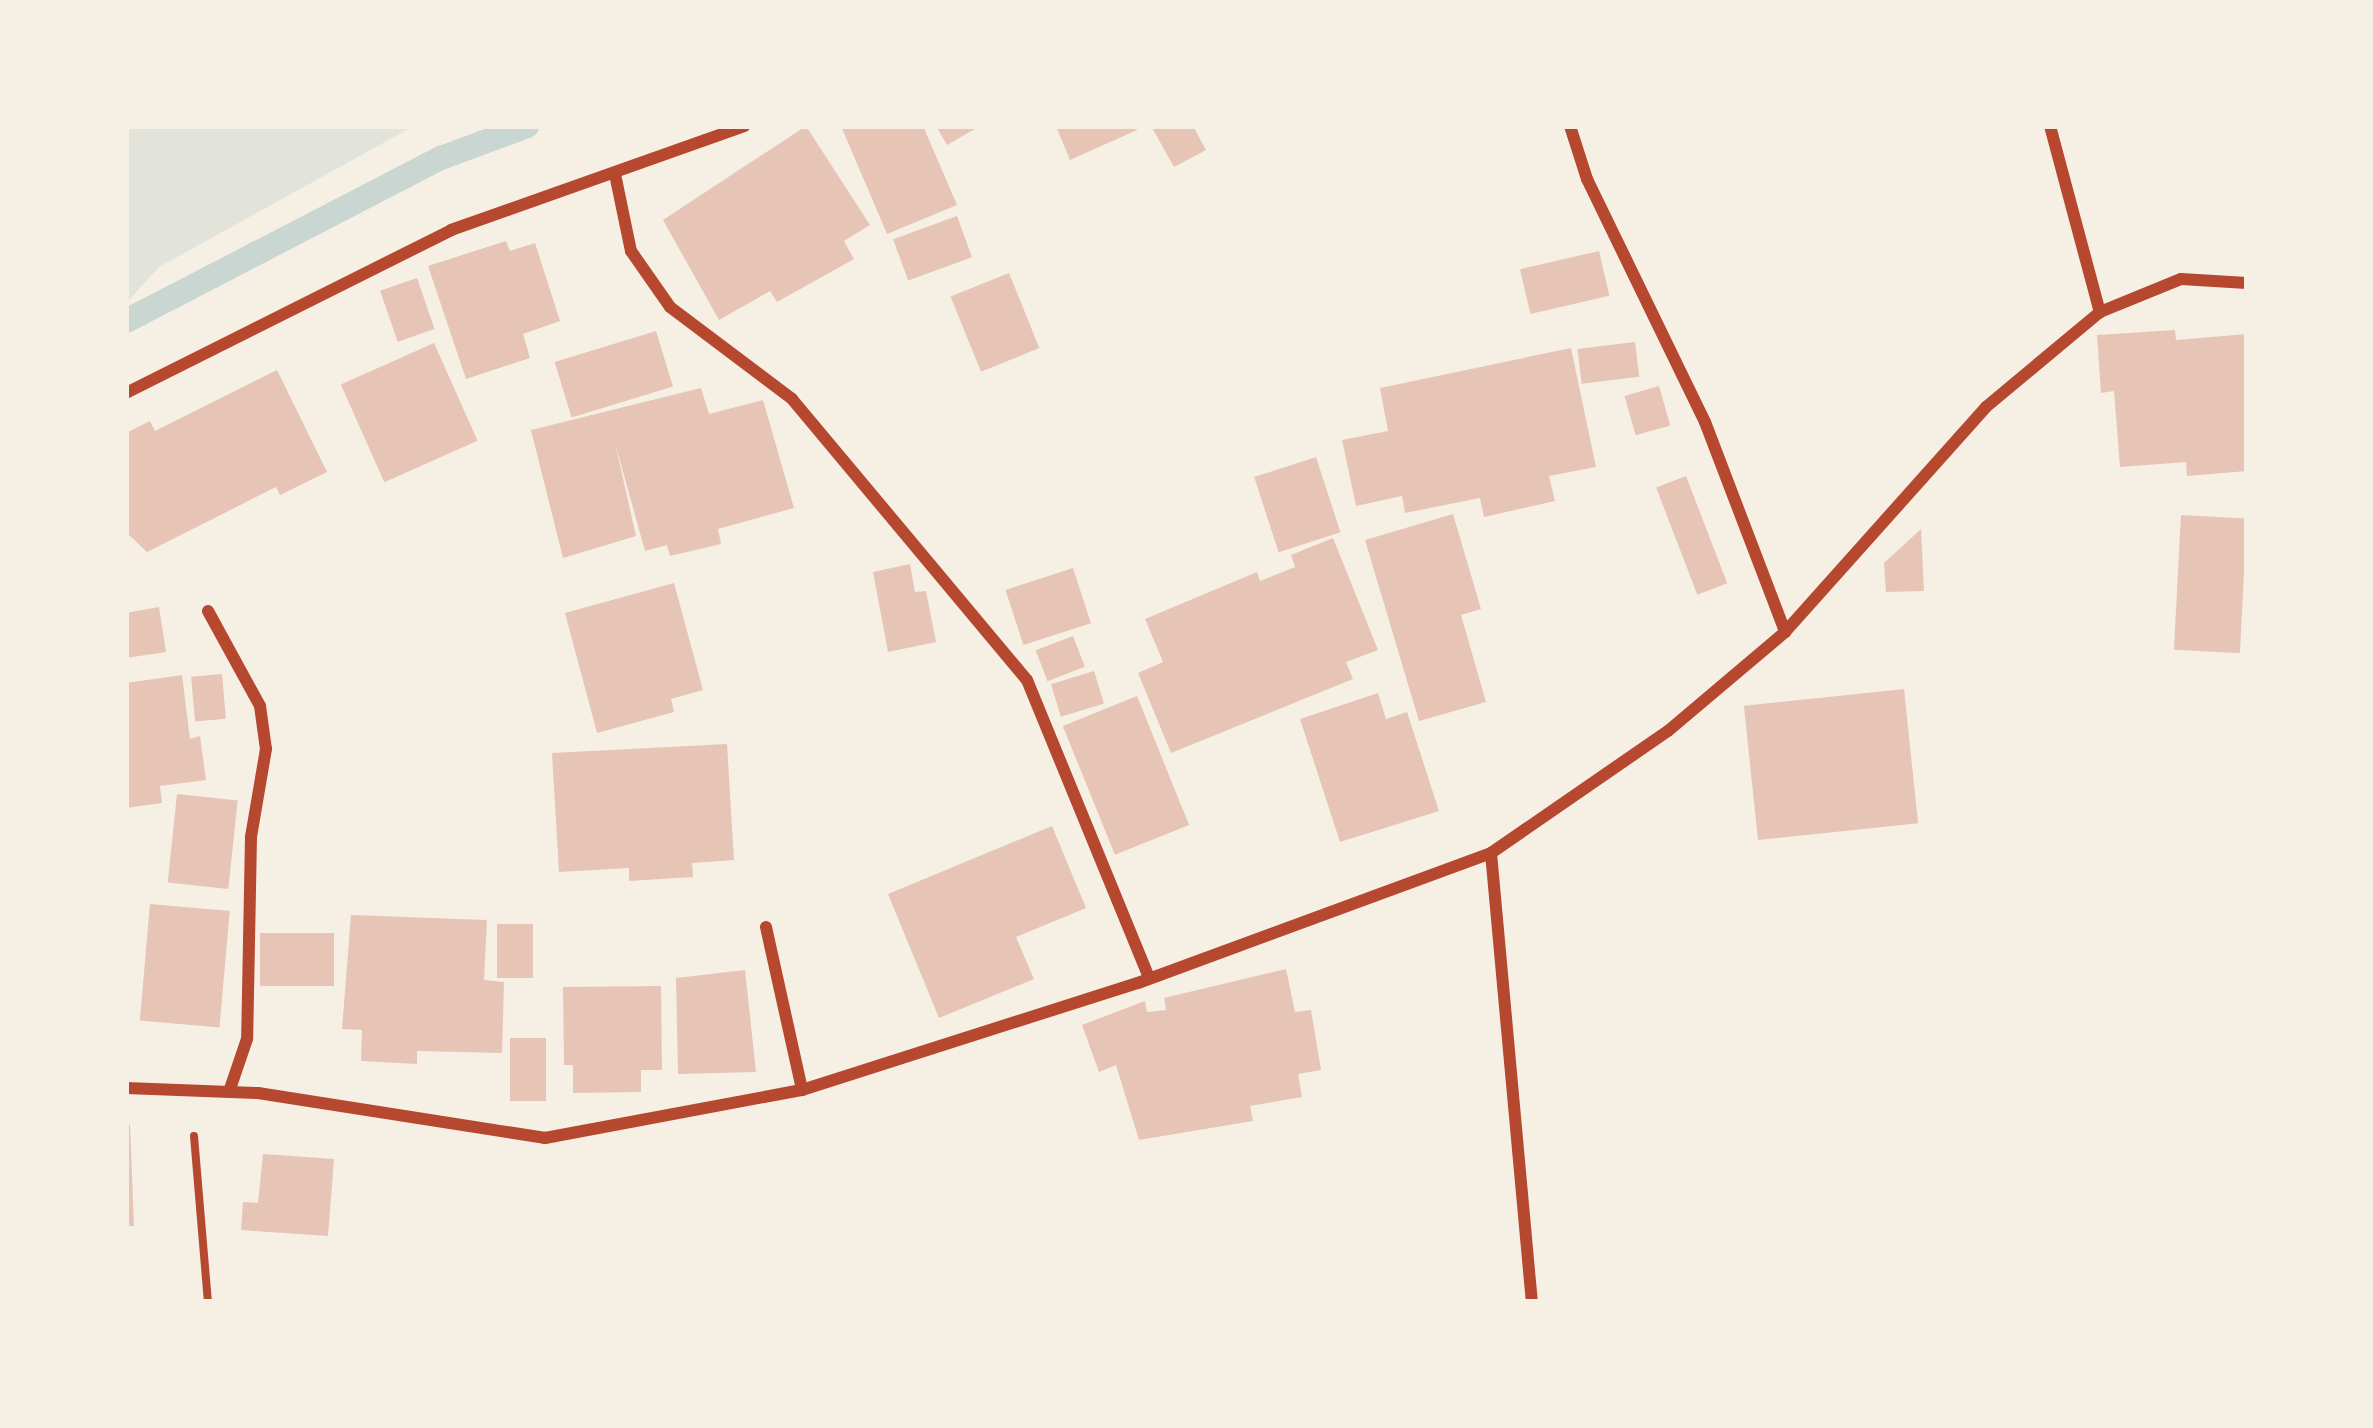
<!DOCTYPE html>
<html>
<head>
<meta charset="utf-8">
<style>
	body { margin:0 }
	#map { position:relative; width:2373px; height:1428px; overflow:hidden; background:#f6efe4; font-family:"Work Sans",sans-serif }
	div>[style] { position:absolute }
	.green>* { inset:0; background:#e2e4dc }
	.stream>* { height:24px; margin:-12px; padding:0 12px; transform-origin:12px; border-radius:12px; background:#c9d6d2 }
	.building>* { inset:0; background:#e6c5b7; transform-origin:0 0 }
	.path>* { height:8px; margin:-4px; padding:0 4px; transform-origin:4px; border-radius:4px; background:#b5482f }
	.minor>* { height:12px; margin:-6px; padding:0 6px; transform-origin:6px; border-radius:6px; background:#b5482f }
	span { translate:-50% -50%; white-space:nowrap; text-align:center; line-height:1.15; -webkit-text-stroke:9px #f6efe4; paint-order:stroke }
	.frame { position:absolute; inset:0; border:129px solid #f6efe4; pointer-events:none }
</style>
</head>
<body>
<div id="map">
	<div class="green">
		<div style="clip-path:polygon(126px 126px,414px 126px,159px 267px,126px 303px)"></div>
	</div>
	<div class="stream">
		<div style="left:126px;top:321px;width:355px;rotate:-27.4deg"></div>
		<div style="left:441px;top:158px;width:92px;rotate:-20.4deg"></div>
	</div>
	<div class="building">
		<div style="clip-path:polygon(806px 126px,870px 225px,844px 241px,854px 259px,777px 302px,770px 291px,719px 320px,663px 220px)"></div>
		<div style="clip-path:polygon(841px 126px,923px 126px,957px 205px,887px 234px)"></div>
		<div style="clip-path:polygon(936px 126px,980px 126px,947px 145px)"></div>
		<div style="clip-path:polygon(1056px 126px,1135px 126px,1137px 130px,1070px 160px)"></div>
		<div style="clip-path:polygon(1151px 126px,1193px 126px,1206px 150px,1174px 167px)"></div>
		<div style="left:957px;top:216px;width:44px;height:68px;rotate:70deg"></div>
		<div style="clip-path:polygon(506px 241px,510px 251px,535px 243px,560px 321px,523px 334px,530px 358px,466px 379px,428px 266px)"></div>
		<div style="left:1599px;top:251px;width:46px;height:81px;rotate:77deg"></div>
		<div style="left:1009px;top:273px;width:81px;height:63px;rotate:68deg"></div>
		<div style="left:417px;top:278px;width:54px;height:39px;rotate:71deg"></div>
		<div style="clip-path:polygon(2175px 330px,2176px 340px,2247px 334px,2247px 471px,2187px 476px,2186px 462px,2120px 467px,2114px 391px,2101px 393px,2097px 335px)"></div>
		<div style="left:656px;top:331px;width:58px;height:106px;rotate:73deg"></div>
		<div style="left:1635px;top:342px;width:35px;height:58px;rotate:83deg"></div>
		<div style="left:434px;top:343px;width:107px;height:102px;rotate:66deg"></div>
		<div style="clip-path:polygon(1571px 348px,1596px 467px,1549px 476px,1555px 501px,1484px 517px,1480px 498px,1405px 513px,1402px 496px,1356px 506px,1342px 440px,1388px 431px,1380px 388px)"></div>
		<div style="clip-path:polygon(277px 370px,327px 472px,280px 495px,276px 487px,147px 552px,126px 532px,126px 433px,150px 421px,155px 431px)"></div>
		<div style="left:1659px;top:386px;width:41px;height:36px;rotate:74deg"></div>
		<div style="clip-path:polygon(701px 388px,709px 414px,763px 400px,794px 508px,718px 529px,721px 544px,670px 556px,667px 545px,645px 551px,615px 443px,636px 536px,563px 558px,531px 430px)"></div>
		<div style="left:1316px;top:457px;width:79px;height:65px;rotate:72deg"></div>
		<div style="left:1686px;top:476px;width:115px;height:32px;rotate:69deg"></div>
		<div style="clip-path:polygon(1453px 514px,1481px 609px,1461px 615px,1486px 702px,1419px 721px,1365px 540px)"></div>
		<div style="left:2181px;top:515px;width:66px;height:135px;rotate:3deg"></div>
		<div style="clip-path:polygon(1921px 529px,1924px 591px,1886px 592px,1884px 563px)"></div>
		<div style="clip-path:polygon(1333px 538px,1378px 650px,1346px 662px,1353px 679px,1171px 753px,1138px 673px,1163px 662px,1145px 619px,1257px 572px,1260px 581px,1295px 567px,1291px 555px)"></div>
		<div style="clip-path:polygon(910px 564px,915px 592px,926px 591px,936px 642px,888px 652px,873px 572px)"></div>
		<div style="left:1073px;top:568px;width:58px;height:71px;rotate:72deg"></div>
		<div style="clip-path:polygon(674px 583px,703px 690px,671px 699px,674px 712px,597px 733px,565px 613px)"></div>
		<div style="clip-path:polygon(159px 607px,166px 652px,126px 658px,126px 613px)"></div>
		<div style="left:1073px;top:636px;width:33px;height:40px;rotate:69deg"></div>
		<div style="left:1094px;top:671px;width:34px;height:45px;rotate:73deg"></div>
		<div style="left:222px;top:674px;width:45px;height:31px;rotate:85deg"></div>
		<div style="clip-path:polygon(182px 675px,190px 739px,200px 736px,206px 780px,160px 786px,162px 803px,126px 808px,126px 683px)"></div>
		<div style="left:1904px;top:689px;width:135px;height:161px;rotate:84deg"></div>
		<div style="clip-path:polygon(1378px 693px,1386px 719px,1407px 712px,1439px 811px,1340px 842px,1300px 719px)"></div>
		<div style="left:1137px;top:696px;width:139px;height:80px;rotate:68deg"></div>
		<div style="clip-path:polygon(727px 744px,734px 860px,692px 863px,693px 877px,629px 881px,629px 868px,559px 872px,552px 753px)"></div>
		<div style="left:177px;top:794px;width:61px;height:89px;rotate:6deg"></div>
		<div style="clip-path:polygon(1052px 826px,1086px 908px,1016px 937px,1034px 979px,939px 1018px,888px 894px)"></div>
		<div style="left:150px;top:904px;width:80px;height:117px;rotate:5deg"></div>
		<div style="clip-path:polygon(351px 915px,487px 920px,484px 980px,504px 982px,502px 1053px,417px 1051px,417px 1064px,361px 1061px,362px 1030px,342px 1029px)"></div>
		<div style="left:497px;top:924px;width:36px;height:54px"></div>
		<div style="left:260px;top:933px;width:74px;height:53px"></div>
		<div style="clip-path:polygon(1286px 969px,1295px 1012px,1311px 1010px,1321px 1070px,1298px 1074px,1302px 1097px,1250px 1106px,1253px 1121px,1139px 1140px,1116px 1065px,1099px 1072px,1082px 1025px,1145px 1001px,1147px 1012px,1166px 1010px,1164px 998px)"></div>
		<div style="clip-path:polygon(745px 970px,756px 1072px,678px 1074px,676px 978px)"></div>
		<div style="clip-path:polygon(661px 986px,662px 1070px,641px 1070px,641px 1092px,573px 1093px,573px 1065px,564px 1065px,563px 987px)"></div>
		<div style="left:510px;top:1038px;width:36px;height:63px"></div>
		<div style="clip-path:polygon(126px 1125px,130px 1125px,134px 1226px,126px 1226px)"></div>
		<div style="clip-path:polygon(263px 1154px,334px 1159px,328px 1236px,241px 1230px,243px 1202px,258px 1203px)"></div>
	</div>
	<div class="path">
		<div style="left:194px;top:1136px;width:167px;rotate:85.2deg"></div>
	</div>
	<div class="minor">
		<div style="left:1570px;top:126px;width:56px;rotate:72.2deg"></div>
		<div style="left:1587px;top:179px;width:270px;rotate:64.1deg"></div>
		<div style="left:1705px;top:422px;width:225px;rotate:69.1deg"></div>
		<div style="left:2050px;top:126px;width:193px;rotate:75deg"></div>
		<div style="left:615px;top:174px;width:79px;rotate:78.3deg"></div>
		<div style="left:631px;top:251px;width:68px;rotate:55.1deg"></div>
		<div style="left:670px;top:307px;width:153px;rotate:37deg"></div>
		<div style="left:792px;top:399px;width:366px;rotate:50.1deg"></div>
		<div style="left:1027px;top:680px;width:322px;rotate:67.7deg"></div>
		<div style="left:126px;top:393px;width:364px;rotate:-26.6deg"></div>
		<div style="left:451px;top:230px;width:311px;rotate:-19.5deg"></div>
		<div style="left:208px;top:611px;width:108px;rotate:61.3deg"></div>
		<div style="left:260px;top:706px;width:43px;rotate:82.1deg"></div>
		<div style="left:266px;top:749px;width:89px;rotate:99.7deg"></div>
		<div style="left:251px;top:837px;width:202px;rotate:91.1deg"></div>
		<div style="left:247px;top:1039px;width:56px;rotate:108.8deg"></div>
		<div style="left:1491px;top:853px;width:451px;rotate:84.8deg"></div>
		<div style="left:766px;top:927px;width:167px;rotate:77.5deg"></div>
		<div style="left:126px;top:1088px;width:132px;rotate:2.2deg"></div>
		<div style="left:258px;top:1093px;width:291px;rotate:8.9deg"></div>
		<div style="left:545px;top:1138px;width:261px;rotate:-10.6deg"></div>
		<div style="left:802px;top:1090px;width:353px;rotate:-17.7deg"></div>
		<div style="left:1138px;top:983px;width:376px;rotate:-20.2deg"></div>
		<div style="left:1491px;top:853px;width:215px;rotate:-34.6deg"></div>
		<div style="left:1668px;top:731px;width:153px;rotate:-40.2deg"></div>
		<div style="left:1785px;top:632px;width:302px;rotate:-48.2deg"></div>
		<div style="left:1986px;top:407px;width:148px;rotate:-39.8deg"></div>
		<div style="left:2100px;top:312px;width:87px;rotate:-22.2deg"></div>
		<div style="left:2181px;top:279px;width:66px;rotate:3.5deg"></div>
	</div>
	<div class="frame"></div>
</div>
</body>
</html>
